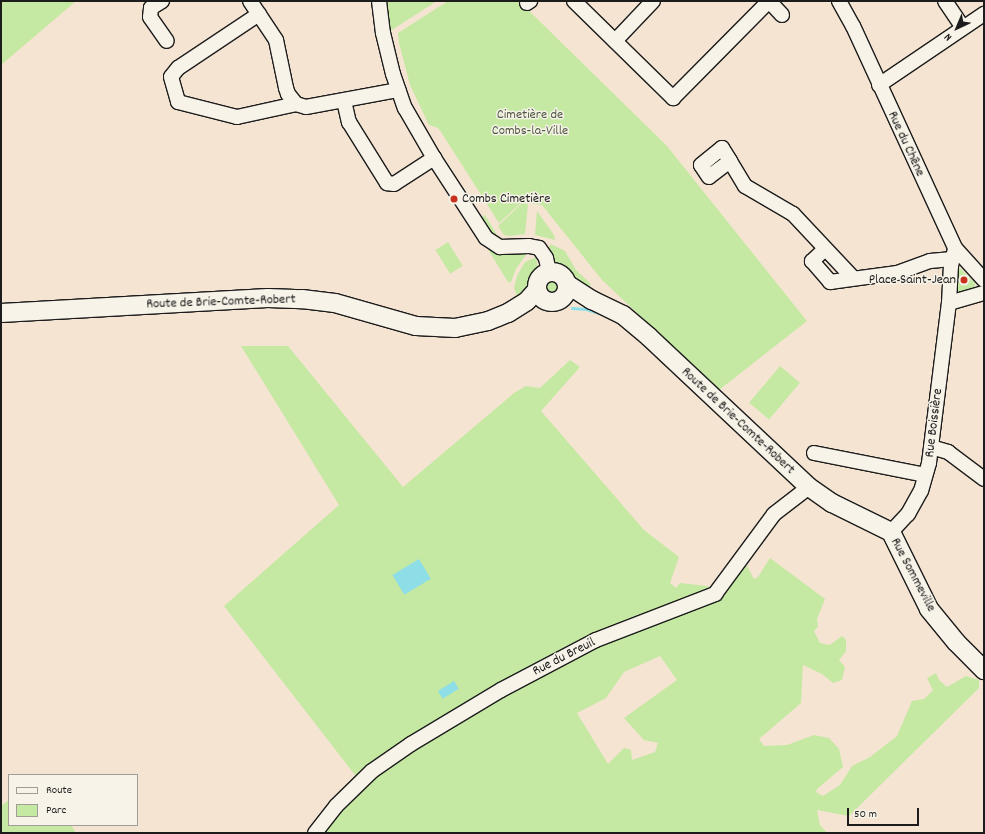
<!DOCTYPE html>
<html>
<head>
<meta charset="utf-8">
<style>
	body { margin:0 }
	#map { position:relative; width:985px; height:834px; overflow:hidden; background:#f5e4d2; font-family:Dekko,sans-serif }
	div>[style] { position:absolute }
	.green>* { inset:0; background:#c5e9a3; transform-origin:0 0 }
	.round { border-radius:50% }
	.water>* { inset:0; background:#8ddee6; transform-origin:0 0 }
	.stream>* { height:3px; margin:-1.5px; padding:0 1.5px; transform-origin:1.5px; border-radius:1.5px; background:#8ddee6 }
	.roads { filter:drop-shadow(1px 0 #1c1c1c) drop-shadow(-1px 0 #1c1c1c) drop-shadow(0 1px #1c1c1c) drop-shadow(0 -1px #1c1c1c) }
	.minor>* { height:14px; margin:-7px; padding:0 7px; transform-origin:7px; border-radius:7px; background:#f7f3e8 }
	.major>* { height:18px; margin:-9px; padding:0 9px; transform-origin:9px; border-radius:9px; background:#f7f3e8 }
	.major>.ring { margin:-9px; padding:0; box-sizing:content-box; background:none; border:18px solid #f7f3e8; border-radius:50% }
	.dots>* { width:11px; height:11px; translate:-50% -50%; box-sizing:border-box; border:2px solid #f7f3e8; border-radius:50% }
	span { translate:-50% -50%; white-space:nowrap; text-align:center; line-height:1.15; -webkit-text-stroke:3px #f7f3e8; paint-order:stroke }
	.park-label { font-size:14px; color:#4f5a44 }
	.street-label { font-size:14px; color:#1c1c1c }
	.poi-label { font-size:14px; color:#1c1c1c }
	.left { translate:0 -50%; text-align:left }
	.right { translate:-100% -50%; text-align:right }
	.frame { position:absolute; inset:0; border:2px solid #1c1c1c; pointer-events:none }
	.legend { position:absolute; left:8px; top:774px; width:130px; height:52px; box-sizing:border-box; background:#f7f3e8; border:1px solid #9f9d96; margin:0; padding:5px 7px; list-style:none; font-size:12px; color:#1c1c1c }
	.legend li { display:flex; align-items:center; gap:8px; height:20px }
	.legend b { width:20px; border:1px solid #9f9d96 }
	.north { position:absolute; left:937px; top:8px; width:40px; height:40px; -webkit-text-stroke:3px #f7f3e8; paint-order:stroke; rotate:224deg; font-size:11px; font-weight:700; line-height:16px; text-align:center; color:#1c1c1c }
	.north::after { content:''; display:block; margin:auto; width:14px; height:18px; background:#1c1c1c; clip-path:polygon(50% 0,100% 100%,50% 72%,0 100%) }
	.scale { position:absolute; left:847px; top:808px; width:72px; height:18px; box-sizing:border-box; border:2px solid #1c1c1c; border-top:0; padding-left:5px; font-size:12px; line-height:14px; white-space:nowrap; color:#1c1c1c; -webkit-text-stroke:3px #f7f3e8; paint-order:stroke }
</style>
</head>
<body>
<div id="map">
	<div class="green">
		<div style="clip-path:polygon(1px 1px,76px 1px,1px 65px)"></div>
		<div style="clip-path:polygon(387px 1px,437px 1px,390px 31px)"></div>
		<div style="clip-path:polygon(448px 1px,519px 1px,667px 146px,807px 321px,719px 390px,602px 280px,542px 205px,522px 202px,499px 223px,441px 132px,438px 128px,429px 125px,410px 85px,399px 43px,398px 33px)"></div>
		<div style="clip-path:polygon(522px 203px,528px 204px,525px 234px,509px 236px,504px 235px,498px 226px)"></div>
		<div style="clip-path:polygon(537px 211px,554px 235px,555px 240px,535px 235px)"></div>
		<div style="clip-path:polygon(485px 215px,497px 235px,505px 240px,498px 241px,478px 219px)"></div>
		<div style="left:448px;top:242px;width:28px;height:15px;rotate:58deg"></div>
		<div style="clip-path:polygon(484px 243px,528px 252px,516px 269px,511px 282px,508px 282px)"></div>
		<div style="clip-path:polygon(551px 244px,565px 251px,576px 270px,591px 284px,590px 286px,584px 285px,559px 268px,547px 249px)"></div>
		<div style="clip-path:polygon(536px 257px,538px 268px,531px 285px,520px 297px,519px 295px,517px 296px,514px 288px,517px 276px,525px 262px)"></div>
		<div style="clip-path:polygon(960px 268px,975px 283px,975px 287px,956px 294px,956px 269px)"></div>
		<div class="round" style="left:544px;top:280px;width:16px;height:16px"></div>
		<div style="clip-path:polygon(evenodd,241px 346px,288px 346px,403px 487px,514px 393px,526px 386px,540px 388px,570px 360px,580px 367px,541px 411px,644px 530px,679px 557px,670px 583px,676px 588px,680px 583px,707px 586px,720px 592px,749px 554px,746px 564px,754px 579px,758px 577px,770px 558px,825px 599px,817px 619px,818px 627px,814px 631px,820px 643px,830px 645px,842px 636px,846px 640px,846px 651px,839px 660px,845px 667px,842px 680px,833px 683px,822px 674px,803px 665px,801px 703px,759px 739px,764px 746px,787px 745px,814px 735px,829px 738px,839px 749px,843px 767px,817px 789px,816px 792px,823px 796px,840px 785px,852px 766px,870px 757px,897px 736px,912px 701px,924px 699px,933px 690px,927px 678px,936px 673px,939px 680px,947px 687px,966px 676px,979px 680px,979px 688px,849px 816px,817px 810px,820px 825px,827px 833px,323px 833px,339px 809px,368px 780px,355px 775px,224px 606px,339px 505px,241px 346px,660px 656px,677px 680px,624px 718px,644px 740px,658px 743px,655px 752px,632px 760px,631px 750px,624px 748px,608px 764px,577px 713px,606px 698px,624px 672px,660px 656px)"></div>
		<div style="left:780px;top:366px;width:26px;height:48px;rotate:40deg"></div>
		<div style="clip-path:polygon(9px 800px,9px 825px,71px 825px,76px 833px,1px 833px,1px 806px)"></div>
	</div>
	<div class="water">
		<div style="left:419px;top:559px;width:23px;height:31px;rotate:59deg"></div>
		<div style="left:454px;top:681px;width:9px;height:19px;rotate:58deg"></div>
	</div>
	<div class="stream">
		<div style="left:572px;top:308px;width:14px;rotate:4deg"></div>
		<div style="left:586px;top:309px;width:17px;rotate:17deg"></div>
	</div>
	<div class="roads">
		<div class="minor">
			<div style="left:162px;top:1px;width:13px;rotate:148deg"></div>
			<div style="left:151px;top:8px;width:9px;rotate:96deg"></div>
			<div style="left:150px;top:17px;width:29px;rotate:55deg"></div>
			<div style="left:250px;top:1px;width:47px;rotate:56.3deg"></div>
			<div style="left:276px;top:40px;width:49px;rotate:78.2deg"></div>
			<div style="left:286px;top:88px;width:6px;rotate:72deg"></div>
			<div style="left:288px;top:94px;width:13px;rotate:51deg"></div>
			<div style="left:296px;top:104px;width:10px;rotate:17deg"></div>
			<div style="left:306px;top:107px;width:94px;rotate:-10.5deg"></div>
			<div style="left:379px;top:1px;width:32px;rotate:83deg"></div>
			<div style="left:383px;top:33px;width:42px;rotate:76.3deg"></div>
			<div style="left:393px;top:74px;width:36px;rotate:71deg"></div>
			<div style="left:405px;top:108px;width:58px;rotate:59.9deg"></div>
			<div style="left:434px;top:158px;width:95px;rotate:57deg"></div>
			<div style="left:486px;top:238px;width:17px;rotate:33deg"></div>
			<div style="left:500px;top:247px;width:29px;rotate:-2deg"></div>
			<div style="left:529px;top:246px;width:10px;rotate:11deg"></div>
			<div style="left:539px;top:248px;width:12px;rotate:55deg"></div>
			<div style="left:546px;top:258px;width:14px;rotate:78deg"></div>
			<div style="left:574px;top:1px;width:139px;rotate:44.4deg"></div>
			<div style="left:673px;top:98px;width:136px;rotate:-45.3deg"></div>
			<div style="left:769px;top:1px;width:19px;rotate:47deg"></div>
			<div style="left:839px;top:1px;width:29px;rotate:61deg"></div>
			<div style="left:853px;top:26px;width:244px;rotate:65.3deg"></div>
			<div style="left:955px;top:248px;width:43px;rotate:47.8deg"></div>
			<div style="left:945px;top:1px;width:32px;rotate:56deg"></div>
			<div style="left:527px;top:3px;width:4px;rotate:-34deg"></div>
			<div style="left:259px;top:14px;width:97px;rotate:146.3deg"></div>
			<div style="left:178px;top:68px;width:11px;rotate:128deg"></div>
			<div style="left:171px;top:77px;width:26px;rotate:74deg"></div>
			<div style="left:178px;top:102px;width:61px;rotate:14.3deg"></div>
			<div style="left:237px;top:117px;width:60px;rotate:-12.4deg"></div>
			<div style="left:615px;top:41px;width:55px;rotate:-46.5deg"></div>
			<div style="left:879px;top:85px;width:127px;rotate:-34.1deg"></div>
			<div style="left:344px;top:101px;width:22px;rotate:77deg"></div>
			<div style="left:349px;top:122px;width:72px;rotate:58.1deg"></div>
			<div style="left:387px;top:183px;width:7px;rotate:8deg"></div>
			<div style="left:394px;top:184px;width:48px;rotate:-33deg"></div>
			<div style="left:730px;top:161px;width:26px;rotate:143deg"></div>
			<div style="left:709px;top:177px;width:14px;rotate:-124deg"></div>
			<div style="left:701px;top:165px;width:27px;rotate:-39deg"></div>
			<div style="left:722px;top:148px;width:15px;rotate:58deg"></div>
			<div style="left:730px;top:161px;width:29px;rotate:59deg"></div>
			<div style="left:745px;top:186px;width:56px;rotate:30.3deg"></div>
			<div style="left:793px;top:214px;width:88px;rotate:46.8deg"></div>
			<div style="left:825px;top:249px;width:18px;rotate:137deg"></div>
			<div style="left:812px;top:261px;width:28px;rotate:49deg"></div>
			<div style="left:830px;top:282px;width:68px;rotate:-7.7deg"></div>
			<div style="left:897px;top:273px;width:35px;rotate:-20deg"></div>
			<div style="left:930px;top:261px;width:22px;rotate:-5deg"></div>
			<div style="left:949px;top:303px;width:36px;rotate:-16deg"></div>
			<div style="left:931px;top:447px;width:18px;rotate:16deg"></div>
			<div style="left:948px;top:452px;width:45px;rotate:36.9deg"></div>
			<div style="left:814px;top:453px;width:113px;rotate:11.2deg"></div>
			<div style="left:891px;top:532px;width:25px;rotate:-47deg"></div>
			<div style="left:908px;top:514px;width:26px;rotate:-61deg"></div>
			<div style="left:921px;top:491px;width:29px;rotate:-74deg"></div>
			<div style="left:929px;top:463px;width:161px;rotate:-82.9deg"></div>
			<div style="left:949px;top:303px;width:37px;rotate:-87deg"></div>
			<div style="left:951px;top:266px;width:18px;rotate:-77deg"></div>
			<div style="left:315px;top:833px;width:34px;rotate:-52deg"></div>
			<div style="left:336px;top:806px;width:50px;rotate:-44.2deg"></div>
			<div style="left:372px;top:771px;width:47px;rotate:-34.7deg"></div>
			<div style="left:411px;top:744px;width:105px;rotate:-31deg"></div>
			<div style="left:501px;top:690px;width:107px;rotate:-27.8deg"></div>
			<div style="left:596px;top:640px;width:128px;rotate:-21.1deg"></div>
			<div style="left:715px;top:594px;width:99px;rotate:-53.6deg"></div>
			<div style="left:774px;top:514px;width:44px;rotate:-37.6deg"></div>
		</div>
		<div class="major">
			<div class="ring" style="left:537px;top:272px;width:12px;height:12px"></div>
			<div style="left:567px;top:284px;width:30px;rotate:33deg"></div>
			<div style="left:592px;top:300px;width:34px;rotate:26deg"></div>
			<div style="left:623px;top:315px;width:34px;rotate:40deg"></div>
			<div style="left:649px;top:337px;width:219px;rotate:43.2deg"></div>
			<div style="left:809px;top:487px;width:28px;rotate:35deg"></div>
			<div style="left:832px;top:503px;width:66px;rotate:26.2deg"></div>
			<div style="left:891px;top:532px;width:86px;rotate:63.7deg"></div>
			<div style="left:929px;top:609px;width:43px;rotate:50.7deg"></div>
			<div style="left:956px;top:642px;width:40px;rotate:45deg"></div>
			<div style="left:1px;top:313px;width:267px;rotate:-3.2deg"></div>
			<div style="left:268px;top:298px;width:34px;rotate:2deg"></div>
			<div style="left:302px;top:299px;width:33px;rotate:7deg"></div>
			<div style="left:335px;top:303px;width:84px;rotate:15.9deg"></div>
			<div style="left:416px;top:326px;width:39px;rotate:3deg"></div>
			<div style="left:455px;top:328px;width:34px;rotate:-12deg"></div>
			<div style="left:488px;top:321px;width:22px;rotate:-22deg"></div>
			<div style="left:508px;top:313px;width:22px;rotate:-32deg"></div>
			<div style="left:527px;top:301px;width:15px;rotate:-48deg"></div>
		</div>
	</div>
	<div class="dots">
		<div style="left:454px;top:199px;background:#c8321e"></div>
		<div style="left:964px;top:280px;background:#c8321e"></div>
	</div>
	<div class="park-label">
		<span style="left:530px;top:123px">Cimetière de<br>Combs-la-Ville</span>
	</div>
	<div class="street-label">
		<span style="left:906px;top:144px;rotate:65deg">Rue du Chêne</span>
		<span style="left:221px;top:302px;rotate:-2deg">Route de Brie-Comte-Robert</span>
		<span style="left:738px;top:421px;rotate:43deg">Route de Brie-Comte-Robert</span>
		<span style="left:934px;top:423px;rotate:-83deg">Rue Boissière</span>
		<span style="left:913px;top:575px;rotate:62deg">Rue Sommeville</span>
		<span style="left:564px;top:657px;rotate:-27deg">Rue du Breuil</span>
	</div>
	<div class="poi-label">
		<span class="left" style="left:462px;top:199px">Combs Cimetière</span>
		<span class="right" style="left:956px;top:280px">Place Saint-Jean</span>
	</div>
	<div class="frame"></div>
	<ul class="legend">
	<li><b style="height:5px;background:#f7f3e8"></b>Route</li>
	<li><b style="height:11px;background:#c5e9a3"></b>Parc</li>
	</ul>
	<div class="north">N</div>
	<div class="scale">50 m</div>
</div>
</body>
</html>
